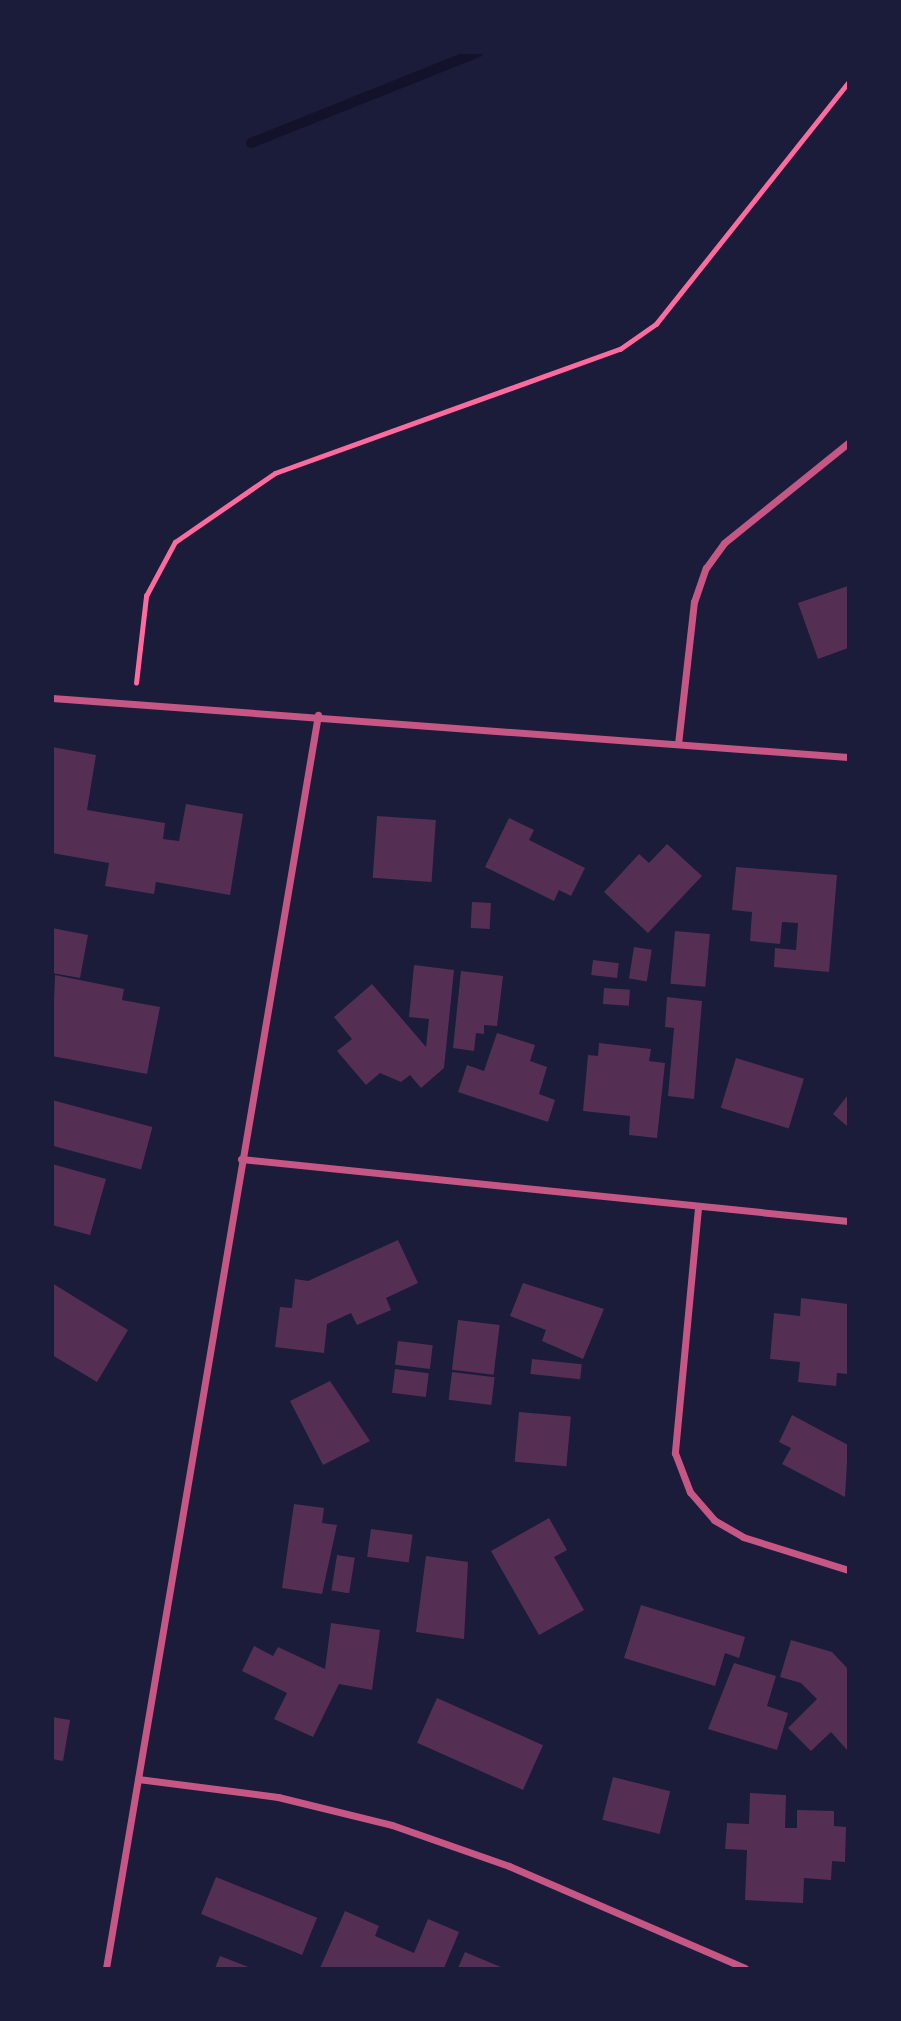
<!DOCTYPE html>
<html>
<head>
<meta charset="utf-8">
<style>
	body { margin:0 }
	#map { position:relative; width:901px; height:2021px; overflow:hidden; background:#1b1b3a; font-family:"Source Serif 4",serif }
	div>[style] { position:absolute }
	.stream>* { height:10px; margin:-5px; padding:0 5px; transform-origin:5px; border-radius:5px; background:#12122b }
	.building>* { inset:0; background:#542f53; transform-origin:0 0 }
	.path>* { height:4.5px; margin:-2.25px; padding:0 2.25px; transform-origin:2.25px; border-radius:2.25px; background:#ff6b9d }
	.minor>* { height:7px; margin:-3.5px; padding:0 3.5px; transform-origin:3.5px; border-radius:3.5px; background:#c65784 }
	span { translate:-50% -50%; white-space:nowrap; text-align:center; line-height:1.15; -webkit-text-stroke:6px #1b1b3a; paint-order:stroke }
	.frame { position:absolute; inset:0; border:54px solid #1b1b3a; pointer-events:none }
</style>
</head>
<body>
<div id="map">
	<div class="stream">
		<div style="left:251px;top:143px;width:245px;rotate:-21.8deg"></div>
	</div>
	<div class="building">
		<div style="clip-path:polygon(848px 586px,848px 648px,818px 659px,798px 603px)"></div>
		<div style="clip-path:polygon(52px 747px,96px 755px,87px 810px,165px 823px,163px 839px,179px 841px,186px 804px,243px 814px,230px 895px,156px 882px,154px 894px,105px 886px,109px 863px,52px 853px)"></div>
		<div style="left:377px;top:816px;width:59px;height:62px;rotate:4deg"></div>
		<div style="clip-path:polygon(509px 818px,534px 830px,529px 840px,585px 868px,571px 896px,559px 890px,554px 901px,485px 867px)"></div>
		<div style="clip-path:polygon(667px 844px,702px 876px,648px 933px,604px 892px,639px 854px,649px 863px)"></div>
		<div style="clip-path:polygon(736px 867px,837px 875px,829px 972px,774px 967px,775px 948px,796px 950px,798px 923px,782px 922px,780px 944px,750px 941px,752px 912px,732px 910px)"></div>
		<div style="left:472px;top:902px;width:19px;height:26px;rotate:3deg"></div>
		<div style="clip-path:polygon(52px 928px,88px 935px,80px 978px,52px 973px)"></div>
		<div style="left:675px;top:931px;width:35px;height:53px;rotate:5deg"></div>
		<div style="left:634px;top:947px;width:18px;height:32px;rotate:9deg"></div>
		<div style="left:593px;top:960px;width:26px;height:15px;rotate:7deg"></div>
		<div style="clip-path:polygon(414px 965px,454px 970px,444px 1068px,421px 1088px,410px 1075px,401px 1082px,380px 1073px,366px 1085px,337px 1051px,352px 1039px,334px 1017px,372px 984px,426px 1047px,429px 1019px,409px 1017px)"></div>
		<div style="clip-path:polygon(461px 971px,503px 976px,497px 1026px,484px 1025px,484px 1034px,476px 1033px,474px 1051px,453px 1048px)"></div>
		<div style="clip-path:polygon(55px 975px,124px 989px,122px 1000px,160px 1007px,147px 1074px,52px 1056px)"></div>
		<div style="left:604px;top:988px;width:26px;height:16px;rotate:4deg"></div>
		<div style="clip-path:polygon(667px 997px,702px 1001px,694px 1099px,668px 1096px,674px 1028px,665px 1027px)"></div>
		<div style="clip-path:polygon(497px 1033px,535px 1045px,530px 1061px,547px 1067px,539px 1094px,555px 1100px,548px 1122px,458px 1092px,467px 1065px,484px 1071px)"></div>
		<div style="clip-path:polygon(599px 1043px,651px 1049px,649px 1061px,665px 1063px,657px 1138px,629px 1135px,630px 1116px,583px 1111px,588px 1055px,598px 1056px)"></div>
		<div style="left:736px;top:1058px;width:71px;height:52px;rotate:17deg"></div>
		<div style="clip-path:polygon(848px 1095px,848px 1127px,833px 1114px)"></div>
		<div style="left:52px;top:1100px;width:104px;height:44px;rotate:15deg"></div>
		<div style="clip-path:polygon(52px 1164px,106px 1179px,90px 1235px,52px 1225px)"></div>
		<div style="clip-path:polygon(398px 1240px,418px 1283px,386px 1298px,391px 1310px,357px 1325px,351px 1313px,327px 1324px,324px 1353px,275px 1347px,280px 1307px,292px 1308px,295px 1279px,308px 1281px)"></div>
		<div style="clip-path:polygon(52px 1283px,128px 1330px,97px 1382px,52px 1355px)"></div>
		<div style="clip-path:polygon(523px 1283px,604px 1309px,583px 1359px,542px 1341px,546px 1330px,510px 1316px)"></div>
		<div style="clip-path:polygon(801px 1298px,848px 1304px,848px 1374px,837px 1373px,836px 1386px,798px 1382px,800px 1362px,770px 1359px,774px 1313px,800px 1316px)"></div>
		<div style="left:458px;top:1320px;width:42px;height:50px;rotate:7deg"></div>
		<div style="left:398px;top:1341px;width:35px;height:24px;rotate:7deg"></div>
		<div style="left:532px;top:1359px;width:50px;height:15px;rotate:6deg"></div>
		<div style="left:395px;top:1369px;width:34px;height:24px;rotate:7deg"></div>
		<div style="left:452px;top:1372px;width:43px;height:28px;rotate:7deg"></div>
		<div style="clip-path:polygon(330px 1381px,370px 1441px,323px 1465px,290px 1401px)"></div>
		<div style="left:519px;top:1412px;width:52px;height:50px;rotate:5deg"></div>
		<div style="clip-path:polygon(792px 1415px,848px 1445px,845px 1497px,782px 1464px,791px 1448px,779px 1442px)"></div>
		<div style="clip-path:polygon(294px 1504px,324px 1508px,322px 1523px,337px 1525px,322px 1594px,282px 1588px)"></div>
		<div style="clip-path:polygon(549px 1518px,567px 1550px,554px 1557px,584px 1610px,539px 1635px,491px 1551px)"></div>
		<div style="left:371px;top:1529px;width:42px;height:28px;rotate:8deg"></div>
		<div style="left:337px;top:1555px;width:18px;height:36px;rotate:9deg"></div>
		<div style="clip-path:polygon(426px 1556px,468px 1562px,464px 1639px,416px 1632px)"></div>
		<div style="clip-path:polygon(641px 1605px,745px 1637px,739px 1658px,725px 1653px,715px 1686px,624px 1658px)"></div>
		<div style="clip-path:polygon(331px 1623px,380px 1630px,372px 1690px,339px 1684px,313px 1737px,274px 1719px,287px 1693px,242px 1671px,254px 1646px,273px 1656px,278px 1647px,325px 1669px)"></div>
		<div style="clip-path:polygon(791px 1640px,832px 1652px,848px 1669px,848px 1751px,831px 1732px,811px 1751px,788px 1728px,817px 1699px,801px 1683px,780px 1677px)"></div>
		<div style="clip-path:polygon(734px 1663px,776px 1676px,767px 1706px,788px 1713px,777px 1750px,708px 1729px)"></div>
		<div style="left:437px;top:1698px;width:116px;height:49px;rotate:24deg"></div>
		<div style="clip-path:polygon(52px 1717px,70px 1720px,63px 1761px,52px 1759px)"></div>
		<div style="left:613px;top:1777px;width:59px;height:44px;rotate:14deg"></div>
		<div style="clip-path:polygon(750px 1793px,786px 1795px,785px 1828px,797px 1828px,797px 1810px,834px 1811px,834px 1826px,846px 1827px,845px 1862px,832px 1861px,831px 1880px,804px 1878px,803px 1903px,745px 1900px,747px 1850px,725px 1849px,727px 1823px,749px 1824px)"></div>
		<div style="left:216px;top:1877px;width:109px;height:40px;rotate:22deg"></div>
		<div style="clip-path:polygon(345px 1911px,379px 1926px,375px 1936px,414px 1953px,428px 1919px,459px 1932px,444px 1968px,320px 1968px)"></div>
		<div style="clip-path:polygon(465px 1952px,503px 1968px,458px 1968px)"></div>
		<div style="clip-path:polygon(220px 1956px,251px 1968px,215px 1968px)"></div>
	</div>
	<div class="path">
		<div style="left:136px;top:683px;width:88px;rotate:-83.4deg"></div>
		<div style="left:146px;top:596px;width:61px;rotate:-61.8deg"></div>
		<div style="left:175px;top:542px;width:121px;rotate:-34.6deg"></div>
		<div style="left:275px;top:473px;width:367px;rotate:-19.8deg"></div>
		<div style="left:620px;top:349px;width:44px;rotate:-34.8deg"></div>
		<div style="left:656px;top:324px;width:308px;rotate:-51.5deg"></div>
	</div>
	<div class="minor">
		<div style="left:52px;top:698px;width:798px;rotate:4.24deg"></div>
		<div style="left:678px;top:744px;width:143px;rotate:-83.6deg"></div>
		<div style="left:694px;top:602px;width:36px;rotate:-71deg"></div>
		<div style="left:706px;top:568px;width:31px;rotate:-54deg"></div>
		<div style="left:724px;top:543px;width:159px;rotate:-38.9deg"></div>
		<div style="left:241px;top:1159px;width:610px;rotate:5.83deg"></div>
		<div style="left:698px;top:1208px;width:246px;rotate:95.4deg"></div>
		<div style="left:675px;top:1453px;width:42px;rotate:69deg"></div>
		<div style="left:690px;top:1492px;width:37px;rotate:49deg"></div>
		<div style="left:714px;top:1520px;width:34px;rotate:30deg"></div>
		<div style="left:743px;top:1537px;width:110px;rotate:17.4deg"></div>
		<div style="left:138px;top:1779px;width:141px;rotate:7.3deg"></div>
		<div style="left:278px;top:1797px;width:117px;rotate:13.8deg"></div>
		<div style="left:392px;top:1825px;width:124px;rotate:19.3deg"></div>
		<div style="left:509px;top:1866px;width:257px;rotate:23.4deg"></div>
		<div style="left:106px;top:1968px;width:1271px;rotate:-80.4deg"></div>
	</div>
	<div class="frame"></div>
</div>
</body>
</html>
